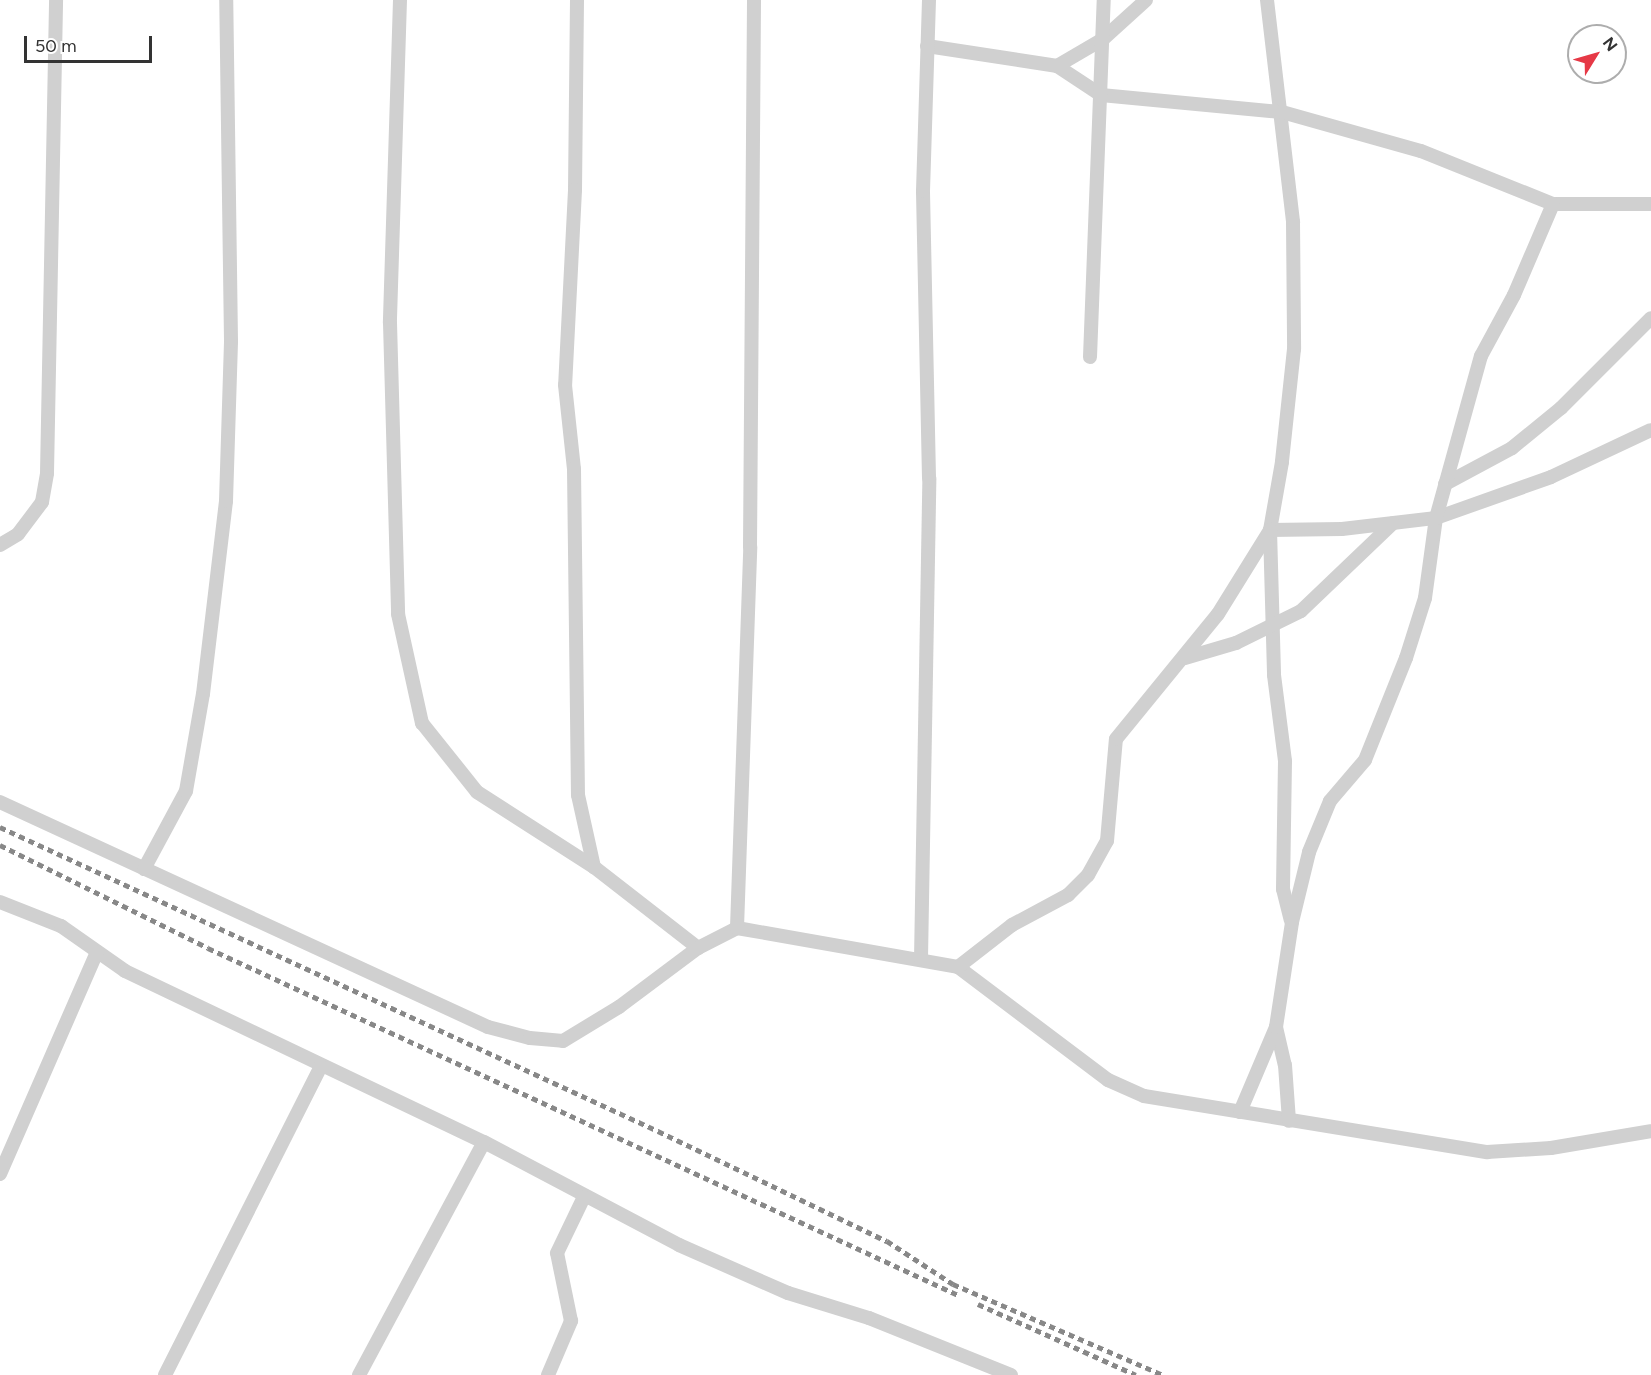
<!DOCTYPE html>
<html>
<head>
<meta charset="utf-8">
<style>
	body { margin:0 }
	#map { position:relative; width:1651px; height:1375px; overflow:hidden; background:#fff; font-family:Figtree,sans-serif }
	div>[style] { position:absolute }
	.minor>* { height:14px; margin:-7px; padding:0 7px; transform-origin:7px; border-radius:7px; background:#d0d0d0 }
	.rail>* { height:4.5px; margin-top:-2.25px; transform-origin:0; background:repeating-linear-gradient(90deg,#888 0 6px,transparent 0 10.5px) }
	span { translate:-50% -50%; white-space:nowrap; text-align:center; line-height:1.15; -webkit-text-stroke:6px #fff; paint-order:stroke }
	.north { position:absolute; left:1567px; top:24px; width:60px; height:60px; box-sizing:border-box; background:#fff; border:2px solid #adadad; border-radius:50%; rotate:53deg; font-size:16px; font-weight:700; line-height:24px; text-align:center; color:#333 }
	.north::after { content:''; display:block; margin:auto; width:21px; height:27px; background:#e63946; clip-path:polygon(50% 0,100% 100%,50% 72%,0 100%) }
	.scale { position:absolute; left:24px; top:36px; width:128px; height:27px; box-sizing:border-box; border:3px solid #333; border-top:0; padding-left:8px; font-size:18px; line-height:21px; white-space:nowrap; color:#333; -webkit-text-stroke:4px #fff; paint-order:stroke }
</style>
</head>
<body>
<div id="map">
	<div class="minor">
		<div style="left:400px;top:0;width:323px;rotate:91.8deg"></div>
		<div style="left:390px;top:323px;width:291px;rotate:88.4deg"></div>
		<div style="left:398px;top:614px;width:112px;rotate:77.6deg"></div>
		<div style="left:422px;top:723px;width:88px;rotate:51.4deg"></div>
		<div style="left:477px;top:792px;width:139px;rotate:32.7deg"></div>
		<div style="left:594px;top:867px;width:132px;rotate:37.9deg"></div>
		<div style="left:577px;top:0;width:190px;rotate:90.6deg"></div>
		<div style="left:575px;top:190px;width:195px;rotate:92.9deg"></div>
		<div style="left:565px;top:385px;width:84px;rotate:83.9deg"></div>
		<div style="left:574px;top:469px;width:326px;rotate:89.3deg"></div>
		<div style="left:578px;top:795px;width:74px;rotate:77.5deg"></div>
		<div style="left:1267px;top:0;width:224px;rotate:83.3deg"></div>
		<div style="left:1293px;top:222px;width:127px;rotate:89.5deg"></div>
		<div style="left:1294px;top:349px;width:114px;rotate:96.1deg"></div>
		<div style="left:1282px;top:462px;width:69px;rotate:100deg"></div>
		<div style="left:1270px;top:530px;width:145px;rotate:88.4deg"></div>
		<div style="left:1274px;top:675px;width:87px;rotate:82.7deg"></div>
		<div style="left:1285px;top:761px;width:128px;rotate:90.9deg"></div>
		<div style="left:1283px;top:889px;width:32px;rotate:76deg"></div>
		<div style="left:927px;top:46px;width:132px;rotate:8.7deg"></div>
		<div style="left:1057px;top:66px;width:53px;rotate:-30.4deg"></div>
		<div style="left:1103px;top:39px;width:58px;rotate:-42.2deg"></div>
		<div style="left:1057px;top:66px;width:53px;rotate:33.4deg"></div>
		<div style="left:1101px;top:95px;width:182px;rotate:5.4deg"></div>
		<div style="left:1282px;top:112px;width:144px;rotate:15.7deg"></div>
		<div style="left:1421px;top:151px;width:142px;rotate:21.9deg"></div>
		<div style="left:1553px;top:204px;width:98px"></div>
		<div style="left:1090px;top:357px;width:357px;rotate:-87.8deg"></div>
		<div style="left:1445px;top:484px;width:76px;rotate:-28.2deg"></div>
		<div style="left:1512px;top:448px;width:63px;rotate:-39.2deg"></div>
		<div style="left:1561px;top:408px;width:127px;rotate:-45deg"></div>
		<div style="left:1270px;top:530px;width:72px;rotate:-0.8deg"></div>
		<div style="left:1342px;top:529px;width:95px;rotate:-6.7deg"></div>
		<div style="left:1436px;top:518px;width:122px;rotate:-19.6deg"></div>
		<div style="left:1551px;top:477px;width:110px;rotate:-25.2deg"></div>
		<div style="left:0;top:545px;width:21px;rotate:-31deg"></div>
		<div style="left:18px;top:534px;width:40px;rotate:-53deg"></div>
		<div style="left:42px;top:502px;width:29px;rotate:-80deg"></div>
		<div style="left:47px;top:473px;width:473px;rotate:-88.9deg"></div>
		<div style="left:1185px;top:658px;width:53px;rotate:-16.4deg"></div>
		<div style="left:1236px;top:643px;width:72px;rotate:-26.2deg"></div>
		<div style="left:1301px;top:611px;width:127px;rotate:-43.7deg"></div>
		<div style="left:0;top:802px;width:537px;rotate:24.75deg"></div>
		<div style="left:488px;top:1027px;width:43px;rotate:14.7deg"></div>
		<div style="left:530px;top:1038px;width:33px;rotate:5deg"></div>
		<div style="left:563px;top:1041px;width:66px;rotate:-31.3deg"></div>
		<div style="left:619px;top:1007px;width:99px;rotate:-36.8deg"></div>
		<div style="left:698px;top:948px;width:44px;rotate:-27.1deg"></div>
		<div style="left:737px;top:928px;width:224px;rotate:10deg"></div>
		<div style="left:958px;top:967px;width:188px;rotate:37deg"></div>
		<div style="left:1108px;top:1080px;width:39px;rotate:24deg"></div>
		<div style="left:1144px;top:1096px;width:348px;rotate:9.3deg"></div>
		<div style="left:1487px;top:1152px;width:64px;rotate:-3.6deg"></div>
		<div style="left:1551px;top:1148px;width:101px;rotate:-9.6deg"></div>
		<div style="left:144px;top:869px;width:89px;rotate:-61.7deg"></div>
		<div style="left:186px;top:791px;width:98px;rotate:-80.1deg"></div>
		<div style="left:203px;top:694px;width:194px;rotate:-83.2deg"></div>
		<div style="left:226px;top:501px;width:160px;rotate:-88.2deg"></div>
		<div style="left:231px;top:341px;width:341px;rotate:-90.8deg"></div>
		<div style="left:0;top:902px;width:66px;rotate:21.5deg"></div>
		<div style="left:61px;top:926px;width:78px;rotate:35.1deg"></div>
		<div style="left:125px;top:971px;width:398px;rotate:25.5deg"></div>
		<div style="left:484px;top:1142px;width:221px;rotate:27.8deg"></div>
		<div style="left:679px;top:1245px;width:119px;rotate:23.8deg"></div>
		<div style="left:788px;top:1293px;width:85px;rotate:17.2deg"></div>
		<div style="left:869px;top:1318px;width:153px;rotate:21.9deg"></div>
		<div style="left:737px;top:928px;width:381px;rotate:-88deg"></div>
		<div style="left:750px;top:547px;width:547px;rotate:-89.58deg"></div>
		<div style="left:921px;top:959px;width:481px;rotate:-89deg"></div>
		<div style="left:929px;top:478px;width:287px;rotate:-91.2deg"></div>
		<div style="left:923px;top:191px;width:191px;rotate:-88.2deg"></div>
		<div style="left:958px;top:967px;width:68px;rotate:-37.9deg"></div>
		<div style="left:1012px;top:925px;width:64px;rotate:-28.2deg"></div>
		<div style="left:1068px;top:895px;width:28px;rotate:-45deg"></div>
		<div style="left:1088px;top:875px;width:39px;rotate:-61deg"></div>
		<div style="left:1107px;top:841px;width:102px;rotate:-85deg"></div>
		<div style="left:1116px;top:739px;width:161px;rotate:-50.8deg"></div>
		<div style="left:1218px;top:614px;width:99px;rotate:-58.2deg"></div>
		<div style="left:1276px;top:1027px;width:39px;rotate:77deg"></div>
		<div style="left:1285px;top:1065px;width:56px;rotate:85.9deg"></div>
		<div style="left:1240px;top:1112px;width:92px;rotate:-67deg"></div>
		<div style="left:1276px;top:1027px;width:106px;rotate:-81.3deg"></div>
		<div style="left:1292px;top:922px;width:72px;rotate:-76.3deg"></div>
		<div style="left:1309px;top:852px;width:55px;rotate:-67.6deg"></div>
		<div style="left:1330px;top:801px;width:54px;rotate:-49.5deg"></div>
		<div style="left:1365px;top:760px;width:110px;rotate:-68.1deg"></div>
		<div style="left:1406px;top:658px;width:63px;rotate:-72.4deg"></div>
		<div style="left:1425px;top:598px;width:81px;rotate:-82.2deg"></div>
		<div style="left:1436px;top:518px;width:168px;rotate:-74.5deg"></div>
		<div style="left:1481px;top:356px;width:69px;rotate:-61.6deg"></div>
		<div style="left:1514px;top:295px;width:99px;rotate:-66.8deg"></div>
		<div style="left:0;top:1174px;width:242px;rotate:-66.4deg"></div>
		<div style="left:165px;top:1375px;width:346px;rotate:-63.2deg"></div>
		<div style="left:359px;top:1375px;width:264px;rotate:-61.8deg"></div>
		<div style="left:548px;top:1375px;width:59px;rotate:-66.9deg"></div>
		<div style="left:571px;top:1321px;width:69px;rotate:-101.6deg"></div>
		<div style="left:557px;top:1253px;width:62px;rotate:-64.3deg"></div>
	</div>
	<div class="rail">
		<div style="left:0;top:827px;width:725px;rotate:24.8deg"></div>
		<div style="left:658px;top:1131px;width:254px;rotate:25.7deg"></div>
		<div style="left:887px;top:1241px;width:79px;rotate:33.1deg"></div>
		<div style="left:953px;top:1284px;width:229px;rotate:23.4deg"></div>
		<div style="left:0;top:845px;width:232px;rotate:26.3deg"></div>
		<div style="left:208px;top:948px;width:826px;rotate:24.83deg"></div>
		<div style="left:978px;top:1304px;width:173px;rotate:24.2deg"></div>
	</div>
	<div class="north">N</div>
	<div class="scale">50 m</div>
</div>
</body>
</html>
